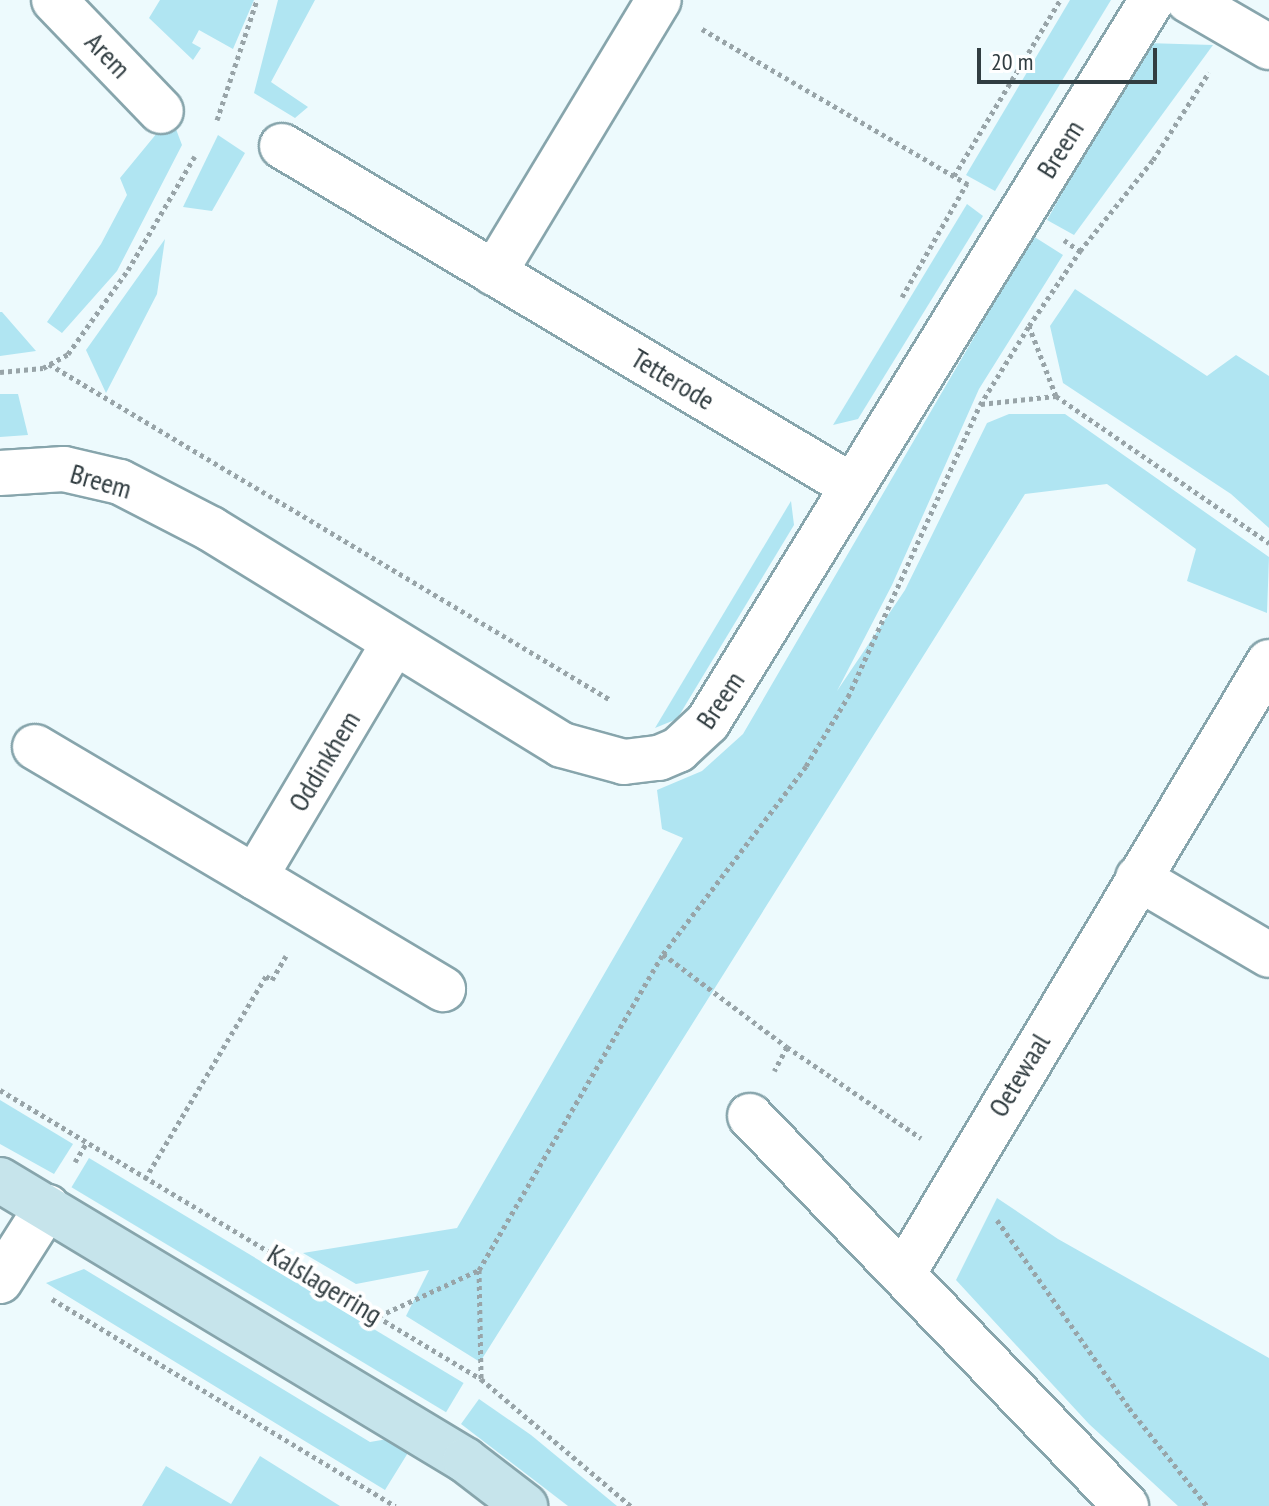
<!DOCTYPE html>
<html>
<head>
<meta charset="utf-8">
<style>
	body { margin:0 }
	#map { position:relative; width:1269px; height:1506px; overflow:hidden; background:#edfafd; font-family:"PT Sans Narrow",sans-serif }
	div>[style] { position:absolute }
	.green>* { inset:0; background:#b0e5f2; transform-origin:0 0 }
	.path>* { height:5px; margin-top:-2.5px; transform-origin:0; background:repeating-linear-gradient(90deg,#98a4a8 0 4px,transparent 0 8px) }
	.roads { filter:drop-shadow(2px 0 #87a5ac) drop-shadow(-2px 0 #87a5ac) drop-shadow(0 2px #87a5ac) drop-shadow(0 -2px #87a5ac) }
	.street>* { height:44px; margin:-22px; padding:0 22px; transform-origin:22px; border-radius:22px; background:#fff }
	.secondary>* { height:44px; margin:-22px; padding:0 22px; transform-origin:22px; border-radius:22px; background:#c6e4eb }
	span { translate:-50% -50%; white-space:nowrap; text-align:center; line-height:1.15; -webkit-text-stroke:8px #fff; paint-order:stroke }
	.street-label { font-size:28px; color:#313d41 }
	.scale { position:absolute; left:977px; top:48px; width:180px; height:36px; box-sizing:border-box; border:4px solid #313d41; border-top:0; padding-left:10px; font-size:24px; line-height:28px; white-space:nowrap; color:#313d41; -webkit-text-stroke:6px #fff; paint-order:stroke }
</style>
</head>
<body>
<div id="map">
	<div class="green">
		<div style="clip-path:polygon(160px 0,254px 0,233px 49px,199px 30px,192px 43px,201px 48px,193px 60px,149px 18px)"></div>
		<div style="clip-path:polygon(278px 0,315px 0,271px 82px,308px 107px,295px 118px,254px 93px)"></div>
		<div style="clip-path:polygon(1070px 0,1111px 0,995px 191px,966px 175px)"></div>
		<div style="clip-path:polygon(1146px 43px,1213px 45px,1074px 235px,1047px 220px)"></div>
		<div style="clip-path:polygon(171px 116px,182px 145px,117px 271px,62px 333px,47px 322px,101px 244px,127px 195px,120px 178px)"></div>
		<div style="clip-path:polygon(218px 135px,245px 153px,212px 211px,183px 207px)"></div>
		<div style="clip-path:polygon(967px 204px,983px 216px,858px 419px,833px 425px)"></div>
		<div style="clip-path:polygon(1033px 236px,1063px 255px,979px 389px,892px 585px,837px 691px,905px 590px,987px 423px,1009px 414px,1065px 414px,1269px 557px,1267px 613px,1187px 581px,1196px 549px,1107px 484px,1025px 494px,480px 1362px,406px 1316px,429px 1270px,356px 1284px,303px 1253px,457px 1228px,683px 838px,662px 829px,657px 790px,702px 771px,743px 734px)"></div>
		<div style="clip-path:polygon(165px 239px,157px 294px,106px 393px,86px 350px)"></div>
		<div style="clip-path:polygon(1075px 289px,1207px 376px,1236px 355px,1269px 376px,1269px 528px,1231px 494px,1063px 383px,1050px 326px)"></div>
		<div style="clip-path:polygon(0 312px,2px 312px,36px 351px,0 356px)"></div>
		<div style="clip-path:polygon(0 394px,18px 394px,28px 435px,0 437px)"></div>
		<div style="clip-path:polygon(791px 501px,794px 525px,677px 719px,655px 728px)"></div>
		<div style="clip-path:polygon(0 1100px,73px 1144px,54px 1174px,0 1144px)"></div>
		<div style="left:89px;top:1158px;width:437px;height:34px;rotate:31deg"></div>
		<div style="clip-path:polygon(997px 1198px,1058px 1239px,1269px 1358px,1269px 1506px,1178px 1506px,1089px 1424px,956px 1280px)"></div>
		<div style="clip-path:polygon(84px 1269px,370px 1442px,399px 1437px,414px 1443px,385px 1490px,46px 1283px)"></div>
		<div style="clip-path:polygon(479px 1399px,531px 1435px,617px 1506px,568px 1506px,461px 1424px)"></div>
		<div style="clip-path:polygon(260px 1456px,340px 1506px,142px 1506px,166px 1466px,231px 1504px)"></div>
	</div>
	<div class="path">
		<div style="left:702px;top:29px;width:309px;rotate:30.3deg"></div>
		<div style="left:217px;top:120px;width:126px;rotate:-71.6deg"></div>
		<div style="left:954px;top:176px;width:205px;rotate:-58.9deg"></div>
		<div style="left:1064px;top:240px;width:19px;rotate:35deg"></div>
		<div style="left:902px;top:297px;width:131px;rotate:-60.3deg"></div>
		<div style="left:49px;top:364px;width:653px;rotate:30.89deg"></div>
		<div style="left:0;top:372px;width:43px;rotate:-5.3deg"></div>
		<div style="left:43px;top:368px;width:29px;rotate:-29deg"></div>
		<div style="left:68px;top:354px;width:103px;rotate:-54.5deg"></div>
		<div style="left:128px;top:270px;width:132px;rotate:-59.6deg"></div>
		<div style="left:1056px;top:396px;width:75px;rotate:-111.1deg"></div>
		<div style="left:1029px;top:326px;width:91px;rotate:-55.8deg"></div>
		<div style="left:1080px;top:251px;width:117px;rotate:-51.3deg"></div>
		<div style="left:1153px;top:160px;width:104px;rotate:-57.5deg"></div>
		<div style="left:981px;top:404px;width:75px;rotate:-6.1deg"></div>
		<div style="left:1056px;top:396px;width:259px;rotate:34.6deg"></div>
		<div style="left:663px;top:954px;width:155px;rotate:36.9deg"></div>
		<div style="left:787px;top:1047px;width:27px;rotate:118deg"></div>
		<div style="left:787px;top:1047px;width:162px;rotate:34.2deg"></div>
		<div style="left:0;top:1090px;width:561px;rotate:31deg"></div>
		<div style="left:481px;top:1379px;width:197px;rotate:40.3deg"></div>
		<div style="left:75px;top:1162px;width:23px;rotate:-59deg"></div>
		<div style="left:145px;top:1179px;width:236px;rotate:-59.2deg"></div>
		<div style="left:266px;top:976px;width:7px;rotate:34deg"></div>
		<div style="left:272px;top:980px;width:28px;rotate:-60deg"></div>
		<div style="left:997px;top:1220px;width:230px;rotate:54.9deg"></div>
		<div style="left:1129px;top:1408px;width:125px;rotate:51.5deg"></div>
		<div style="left:479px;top:1270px;width:109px;rotate:88.9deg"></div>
		<div style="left:52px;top:1299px;width:401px;rotate:31.1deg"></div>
		<div style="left:379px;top:1316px;width:110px;rotate:-24.7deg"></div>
		<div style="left:479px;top:1270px;width:366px;rotate:-59.8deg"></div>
		<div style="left:663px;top:954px;width:236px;rotate:-52.7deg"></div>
		<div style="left:806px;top:766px;width:81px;rotate:-58.7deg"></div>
		<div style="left:848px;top:697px;width:320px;rotate:-65.7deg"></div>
		<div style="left:980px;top:405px;width:93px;rotate:-58.2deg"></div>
	</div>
	<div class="roads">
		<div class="street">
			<div style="left:54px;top:0;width:154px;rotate:46.1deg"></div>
			<div style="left:1188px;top:0;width:94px;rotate:30.1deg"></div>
			<div style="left:282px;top:146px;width:664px;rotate:30.82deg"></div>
			<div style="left:494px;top:273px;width:319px;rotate:-58.9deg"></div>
			<div style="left:0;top:473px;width:64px;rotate:-3.6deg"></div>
			<div style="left:64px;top:469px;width:57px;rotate:13.1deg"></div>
			<div style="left:120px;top:482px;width:102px;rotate:27.3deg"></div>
			<div style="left:211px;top:529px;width:412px;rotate:31.6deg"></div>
			<div style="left:562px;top:745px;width:64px;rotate:15.3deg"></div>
			<div style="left:624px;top:762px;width:35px;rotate:-7deg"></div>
			<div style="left:659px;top:758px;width:21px;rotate:-23deg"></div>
			<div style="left:678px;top:750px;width:41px;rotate:-43deg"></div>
			<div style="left:708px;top:722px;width:848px;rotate:-58.41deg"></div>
			<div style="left:35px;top:747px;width:256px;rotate:30.6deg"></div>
			<div style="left:255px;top:877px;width:270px;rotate:-59.3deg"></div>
			<div style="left:255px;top:877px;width:219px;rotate:30.8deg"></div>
			<div style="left:1138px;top:878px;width:152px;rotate:30.4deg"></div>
			<div style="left:750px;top:1116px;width:542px;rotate:46.05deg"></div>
			<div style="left:903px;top:1274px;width:713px;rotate:-59.12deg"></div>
			<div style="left:0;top:1281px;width:88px;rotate:-57.6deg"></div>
		</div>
		<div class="secondary">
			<div style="left:0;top:1180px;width:543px;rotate:31.05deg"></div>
			<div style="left:465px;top:1460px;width:76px;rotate:37.5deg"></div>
		</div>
	</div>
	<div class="street-label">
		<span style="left:108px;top:55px;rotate:46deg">Arem</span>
		<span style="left:1060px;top:149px;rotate:-58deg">Breem</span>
		<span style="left:673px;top:379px;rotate:31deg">Tetterode</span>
		<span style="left:101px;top:481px;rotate:16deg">Breem</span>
		<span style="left:720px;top:700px;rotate:-56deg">Breem</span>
		<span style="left:324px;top:761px;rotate:-59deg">Oddinkhem</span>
		<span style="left:1019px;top:1075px;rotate:-59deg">Oetewaal</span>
		<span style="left:325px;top:1284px;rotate:31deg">Kalslagerring</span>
	</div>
	<div class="scale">20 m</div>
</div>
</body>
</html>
